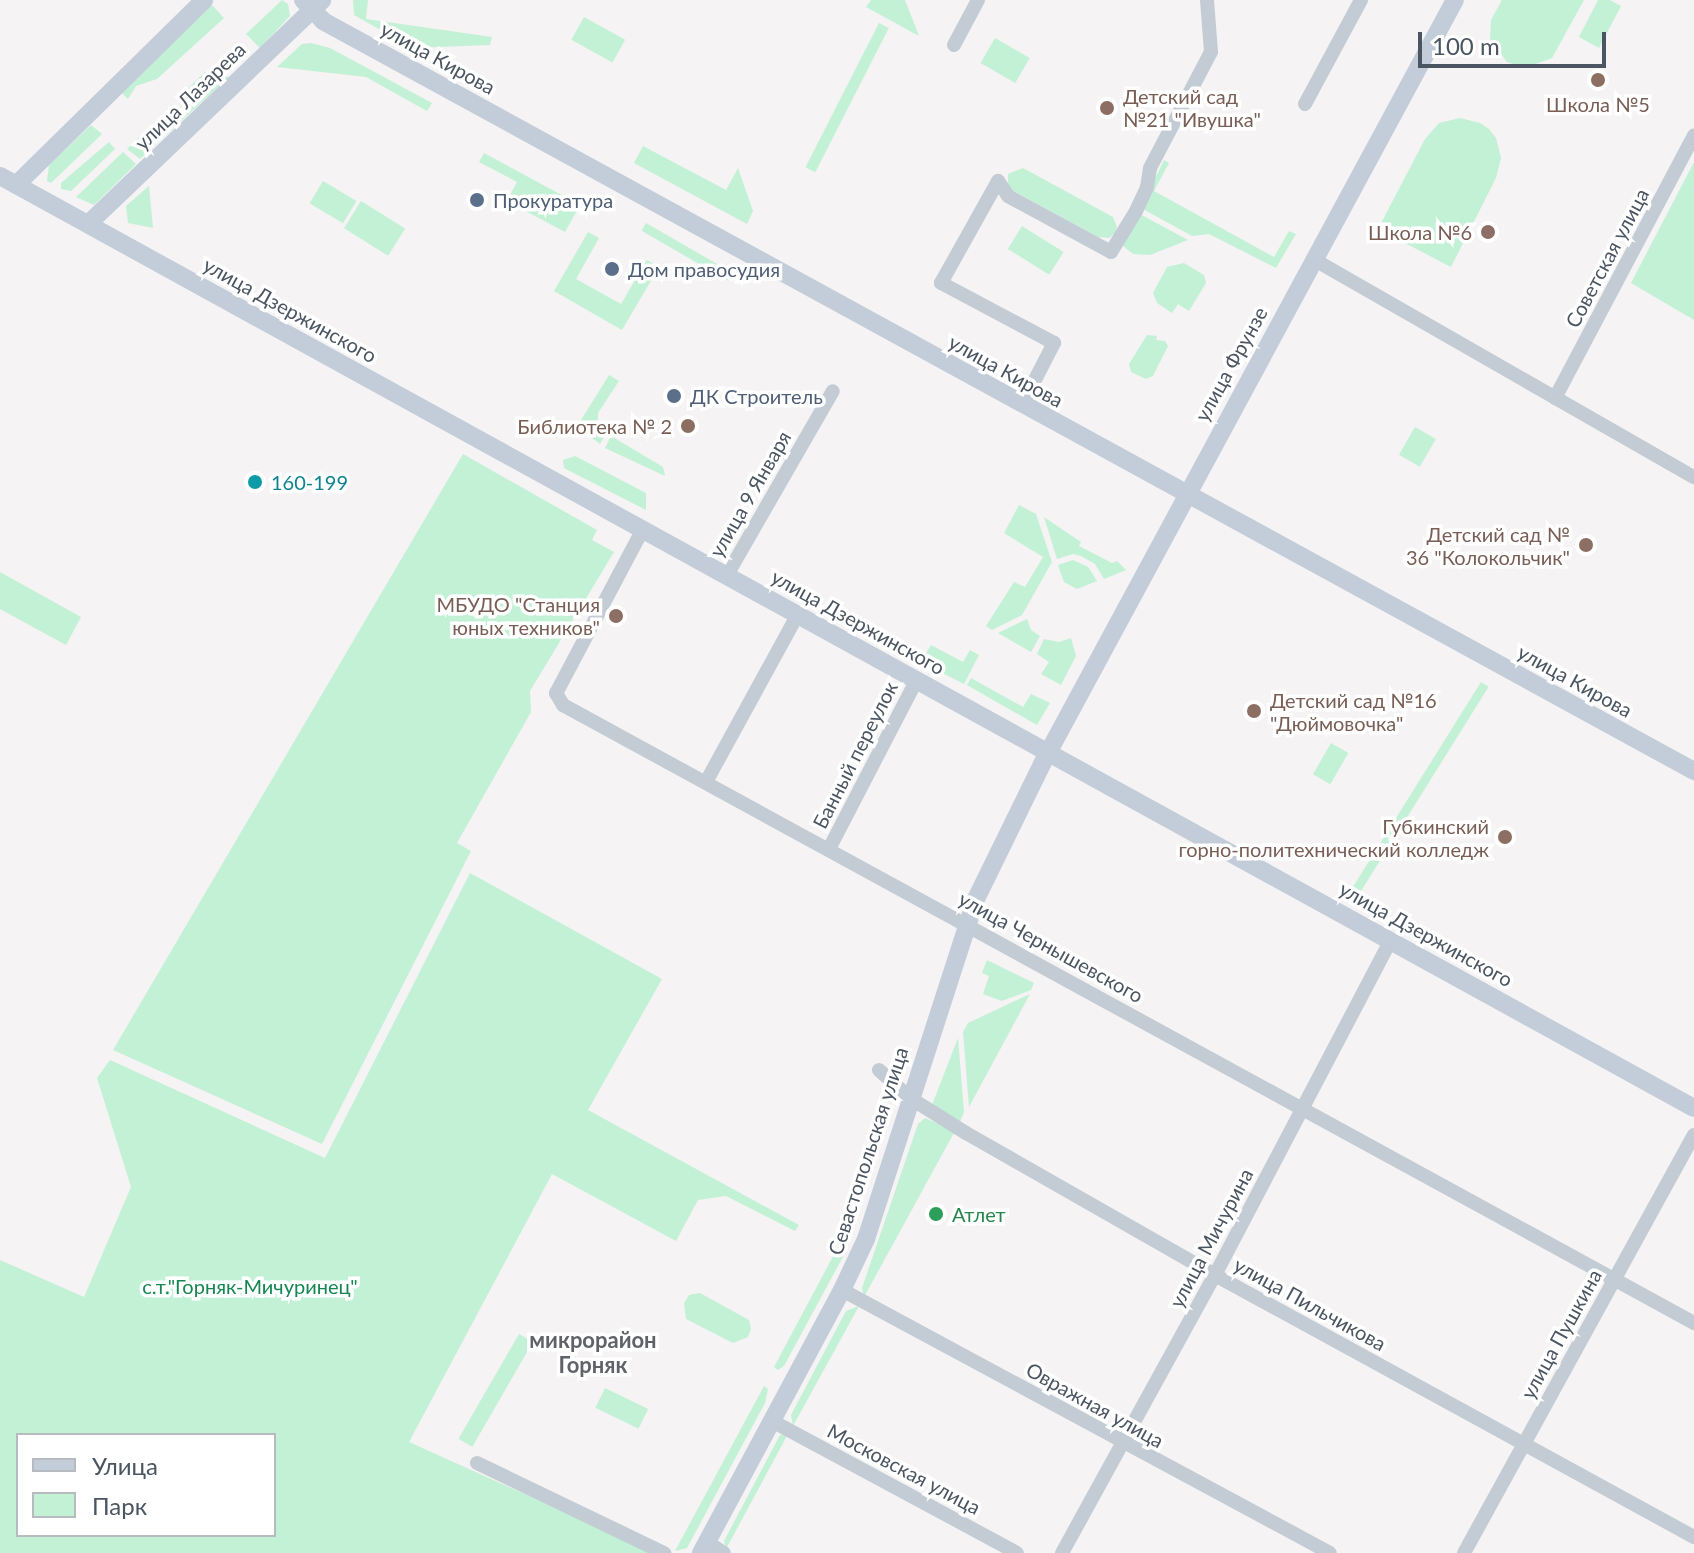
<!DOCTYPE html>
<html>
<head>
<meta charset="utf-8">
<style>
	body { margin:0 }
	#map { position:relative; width:1694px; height:1553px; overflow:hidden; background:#f5f3f3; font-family:Lato,sans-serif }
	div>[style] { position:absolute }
	.green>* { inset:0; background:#c2f1d6; transform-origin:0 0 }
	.street>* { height:14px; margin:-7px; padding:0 7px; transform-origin:7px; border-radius:7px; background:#c3ccd4 }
	.secondary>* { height:18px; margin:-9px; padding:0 9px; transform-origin:9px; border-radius:9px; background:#c3cdd9 }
	.dots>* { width:22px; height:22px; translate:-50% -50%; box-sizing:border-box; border:4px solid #fff; border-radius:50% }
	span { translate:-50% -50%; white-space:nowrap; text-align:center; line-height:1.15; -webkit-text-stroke:7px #fff; paint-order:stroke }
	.street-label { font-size:20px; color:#4a5561 }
	.education-label { font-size:20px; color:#785e54 }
	.left { translate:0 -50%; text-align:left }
	.right { translate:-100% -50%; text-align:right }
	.service-label { font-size:20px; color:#4e5e75 }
	.culture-label { font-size:20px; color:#0d838f }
	.leisure-label { font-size:20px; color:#27864d }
	.park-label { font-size:20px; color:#168652 }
	.neighbourhood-label { font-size:22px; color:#5f6268; font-weight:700 }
	.legend { position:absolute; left:16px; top:1433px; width:260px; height:104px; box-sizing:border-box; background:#fff; border:2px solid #b7bbc0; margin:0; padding:10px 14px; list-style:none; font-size:24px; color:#4a5561 }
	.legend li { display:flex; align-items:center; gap:16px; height:40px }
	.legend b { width:40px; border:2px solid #b7bbc0 }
	.scale { position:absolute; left:1418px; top:32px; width:188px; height:36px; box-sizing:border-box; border:4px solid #4a5561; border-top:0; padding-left:10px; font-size:24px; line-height:28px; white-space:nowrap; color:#4a5561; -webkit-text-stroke:6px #fff; paint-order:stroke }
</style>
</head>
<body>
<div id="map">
	<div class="green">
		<div style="clip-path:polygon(282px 0,288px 4px,290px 16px,260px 48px,246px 34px)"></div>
		<div style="clip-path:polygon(353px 0,368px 0,366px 19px,492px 37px,490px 45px,413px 48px,354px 15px)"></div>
		<div style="clip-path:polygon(871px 0,905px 0,919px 36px,866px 7px)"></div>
		<div style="clip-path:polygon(1502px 0,1584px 0,1552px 58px,1525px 68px,1507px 62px,1490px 39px,1491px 20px)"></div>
		<div style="clip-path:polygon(1598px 0,1610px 0,1621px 6px,1599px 48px,1579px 37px)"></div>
		<div style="clip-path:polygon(212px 5px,224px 18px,157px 79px,136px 86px,128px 99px,121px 92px)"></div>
		<div style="left:584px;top:17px;width:47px;height:26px;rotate:29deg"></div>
		<div style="left:879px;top:23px;width:11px;height:162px;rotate:27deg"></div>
		<div style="left:995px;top:38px;width:40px;height:29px;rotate:30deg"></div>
		<div style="clip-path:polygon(311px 43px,330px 48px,432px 103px,427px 111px,366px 77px,277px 67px,302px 44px)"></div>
		<div style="clip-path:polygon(205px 72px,229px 77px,140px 159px,127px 149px,147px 129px,157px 131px,166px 127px,182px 105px,179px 97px)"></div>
		<div style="clip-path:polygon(1460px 118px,1480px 123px,1489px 129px,1496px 138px,1501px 158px,1496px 178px,1451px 267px,1378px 229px,1425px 139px,1439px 123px)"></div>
		<div style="clip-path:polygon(91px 125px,102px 134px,51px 183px,47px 181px,49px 165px)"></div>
		<div style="clip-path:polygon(109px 142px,115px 149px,71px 191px,61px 189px,61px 183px)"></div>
		<div style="clip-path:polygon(643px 146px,726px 190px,738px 168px,753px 211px,747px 224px,634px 163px)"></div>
		<div style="clip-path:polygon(123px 152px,136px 164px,94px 205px,76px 197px)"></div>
		<div style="clip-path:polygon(484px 153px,580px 205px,565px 232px,507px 201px,517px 182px,479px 162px)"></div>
		<div style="clip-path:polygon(1164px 160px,1169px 163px,1154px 191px,1274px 257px,1289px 231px,1296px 234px,1276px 268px,1209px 234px,1192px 236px,1141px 208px)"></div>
		<div style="clip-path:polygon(1694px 162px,1694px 320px,1631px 283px)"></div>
		<div style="clip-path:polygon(1023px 168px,1113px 217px,1117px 227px,1115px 233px,1109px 238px,1098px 237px,1012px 190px,1008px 185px,1008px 174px)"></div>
		<div style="left:323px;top:181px;width:39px;height:26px;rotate:31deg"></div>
		<div style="clip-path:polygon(149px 186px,153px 228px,128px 223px,126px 206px)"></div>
		<div style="left:361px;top:201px;width:52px;height:32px;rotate:32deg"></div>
		<div style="clip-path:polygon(1138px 213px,1188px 240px,1150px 255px,1133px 254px,1123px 246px)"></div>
		<div style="left:646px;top:223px;width:99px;height:9px;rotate:30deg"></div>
		<div style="left:1022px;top:226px;width:49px;height:27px;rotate:32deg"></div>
		<div style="clip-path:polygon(588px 232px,599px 238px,576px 279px,621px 304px,647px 260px,659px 267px,622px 330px,554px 291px)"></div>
		<div style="clip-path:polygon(1184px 263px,1204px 275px,1206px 283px,1189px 311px,1178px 304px,1172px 313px,1157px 303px,1153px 293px,1167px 267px)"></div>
		<div style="clip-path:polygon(1147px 335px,1157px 336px,1156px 340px,1165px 341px,1168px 346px,1153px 376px,1146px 379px,1131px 372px,1129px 364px)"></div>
		<div style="clip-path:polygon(609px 375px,619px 381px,598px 413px,598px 421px,608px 430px,600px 444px,584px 432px,581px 420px)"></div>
		<div style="left:1415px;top:427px;width:24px;height:32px;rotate:30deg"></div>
		<div style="clip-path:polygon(611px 436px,663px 467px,665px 476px,605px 448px)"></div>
		<div style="clip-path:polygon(463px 454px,597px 530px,592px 540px,614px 552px,530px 691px,531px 712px,457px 843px,471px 851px,322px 1144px,113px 1050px)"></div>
		<div style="clip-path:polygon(575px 456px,646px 493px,646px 510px,564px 468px,563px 460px)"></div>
		<div style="clip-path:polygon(1019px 505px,1036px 514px,1052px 562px,1022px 615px,992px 630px,986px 626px,1014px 582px,1025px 587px,1043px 557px,1004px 533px)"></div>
		<div style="clip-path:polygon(1044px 517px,1081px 542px,1079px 546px,1112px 563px,1117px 561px,1126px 570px,1104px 579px,1095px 564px,1081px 556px,1073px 554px,1057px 559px)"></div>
		<div style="clip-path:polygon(1073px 560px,1088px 567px,1097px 581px,1077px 589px,1064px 582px,1058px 565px)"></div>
		<div style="clip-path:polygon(0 572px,81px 617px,66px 645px,0 609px)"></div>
		<div style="clip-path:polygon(1027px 619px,1031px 630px,1040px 636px,1031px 652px,998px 633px)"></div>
		<div style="clip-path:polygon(1071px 638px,1076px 656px,1061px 685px,1041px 674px,1049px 662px,1037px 654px,1044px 639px,1059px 642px)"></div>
		<div style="clip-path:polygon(931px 645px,963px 662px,970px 650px,979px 655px,964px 684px,921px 662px)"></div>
		<div style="clip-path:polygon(971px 678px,1023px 707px,1031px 694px,1050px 703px,1037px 725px,967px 685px)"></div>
		<div style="left:1481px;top:682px;width:9px;height:250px;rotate:32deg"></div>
		<div style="left:1331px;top:743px;width:20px;height:36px;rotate:30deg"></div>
		<div style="clip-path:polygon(evenodd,470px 873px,662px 979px,588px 1110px,799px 1225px,795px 1231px,726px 1196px,698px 1200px,676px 1241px,552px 1174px,409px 1442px,656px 1553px,0 1553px,0 1260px,84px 1297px,131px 1187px,97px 1078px,110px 1060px,325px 1158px,470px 873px,18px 1435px,274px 1435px,274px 1535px,18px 1535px,18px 1435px)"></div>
		<div style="clip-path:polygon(987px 960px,1034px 983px,1031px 990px,1002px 1001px,983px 994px,989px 976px,982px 973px)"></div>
		<div style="clip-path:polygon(1030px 994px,969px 1107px,963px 1032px,968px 1023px)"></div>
		<div style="clip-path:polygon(958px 1038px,964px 1112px,960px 1122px,932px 1105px)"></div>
		<div style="clip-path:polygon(925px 1118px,955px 1131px,864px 1297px,862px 1288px,918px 1124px)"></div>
		<div style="clip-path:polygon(838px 1247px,845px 1253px,784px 1366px,778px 1370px,774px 1367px)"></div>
		<div style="clip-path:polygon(700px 1293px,749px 1320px,751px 1329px,748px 1337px,733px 1343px,686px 1319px,684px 1303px,689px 1295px)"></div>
		<div style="clip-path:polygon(859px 1306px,793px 1426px,791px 1415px,846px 1311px)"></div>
		<div style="left:519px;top:1334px;width:16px;height:121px;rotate:30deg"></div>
		<div style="clip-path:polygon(764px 1386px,768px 1389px,765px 1403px,687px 1548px,675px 1551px)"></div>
		<div style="left:605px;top:1388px;width:48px;height:22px;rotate:26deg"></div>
		<div style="clip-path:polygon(788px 1434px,726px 1549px,724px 1541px,780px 1435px)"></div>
	</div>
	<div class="street">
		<div style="left:954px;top:45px;width:51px;rotate:-61.9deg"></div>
		<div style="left:1305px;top:104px;width:118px;rotate:-61.7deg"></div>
		<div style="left:1313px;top:259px;width:439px;rotate:29.8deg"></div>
		<div style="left:1555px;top:398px;width:297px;rotate:-62.1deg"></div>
		<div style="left:1022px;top:405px;width:70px;rotate:-62.7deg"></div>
		<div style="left:1054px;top:343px;width:128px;rotate:-152deg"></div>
		<div style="left:941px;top:283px;width:117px;rotate:-60.8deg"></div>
		<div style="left:998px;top:181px;width:18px;rotate:56deg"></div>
		<div style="left:1008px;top:196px;width:117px;rotate:28.5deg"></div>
		<div style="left:1111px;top:252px;width:48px;rotate:-58.6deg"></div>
		<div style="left:1136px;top:211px;width:26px;rotate:-65deg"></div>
		<div style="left:1147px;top:187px;width:19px;rotate:-81deg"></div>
		<div style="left:1150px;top:168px;width:131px;rotate:-62.3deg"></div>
		<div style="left:1211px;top:52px;width:52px;rotate:-94.4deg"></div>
		<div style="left:643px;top:529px;width:186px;rotate:117.9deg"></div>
		<div style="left:556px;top:693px;width:14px;rotate:60deg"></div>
		<div style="left:563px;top:705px;width:1289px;rotate:28.65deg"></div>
		<div style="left:727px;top:575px;width:212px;rotate:-60.1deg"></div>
		<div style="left:706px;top:782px;width:192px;rotate:-61.3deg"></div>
		<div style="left:829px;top:849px;width:191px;rotate:-62.6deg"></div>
		<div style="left:879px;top:1070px;width:42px;rotate:42.1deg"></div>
		<div style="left:910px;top:1098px;width:66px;rotate:32deg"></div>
		<div style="left:966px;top:1133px;width:287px;rotate:29.7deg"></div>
		<div style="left:1215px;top:1275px;width:546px;rotate:28.68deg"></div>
		<div style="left:842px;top:1290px;width:554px;rotate:28.32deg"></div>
		<div style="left:772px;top:1421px;width:278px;rotate:28.3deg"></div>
		<div style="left:477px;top:1463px;width:208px;rotate:25.7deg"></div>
		<div style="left:707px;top:1542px;width:20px;rotate:33deg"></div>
		<div style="left:1062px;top:1553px;width:317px;rotate:-61.2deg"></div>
		<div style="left:1215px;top:1275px;width:378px;rotate:-62.3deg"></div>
		<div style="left:1464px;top:1553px;width:477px;rotate:-61.2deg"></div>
	</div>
	<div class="secondary">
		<div style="left:303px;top:0;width:29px;rotate:46deg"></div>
		<div style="left:323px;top:21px;width:1563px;rotate:28.68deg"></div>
		<div style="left:0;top:176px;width:1933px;rotate:28.82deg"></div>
		<div style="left:16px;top:185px;width:264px;rotate:-44.5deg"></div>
		<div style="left:88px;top:224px;width:324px;rotate:-43.7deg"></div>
		<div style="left:701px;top:1553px;width:298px;rotate:-61.8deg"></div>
		<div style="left:842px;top:1290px;width:56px;rotate:-64.8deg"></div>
		<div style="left:866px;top:1239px;width:355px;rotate:-72.1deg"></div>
		<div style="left:975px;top:901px;width:153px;rotate:-63.9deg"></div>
		<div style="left:1042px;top:764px;width:868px;rotate:-61.61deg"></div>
	</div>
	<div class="dots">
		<div style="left:1598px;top:80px;background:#8d6e63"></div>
		<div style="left:1107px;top:108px;background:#8d6e63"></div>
		<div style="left:477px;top:200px;background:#5c6f8a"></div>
		<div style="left:1488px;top:232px;background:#8d6e63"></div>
		<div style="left:612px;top:269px;background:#5c6f8a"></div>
		<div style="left:674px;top:396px;background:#5c6f8a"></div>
		<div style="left:688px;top:426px;background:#8d6e63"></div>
		<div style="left:255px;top:482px;background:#0f9aa8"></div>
		<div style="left:1586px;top:545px;background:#8d6e63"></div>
		<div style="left:616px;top:616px;background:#8d6e63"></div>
		<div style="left:1254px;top:711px;background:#8d6e63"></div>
		<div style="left:1505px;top:837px;background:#8d6e63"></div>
		<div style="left:936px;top:1214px;background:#2e9e5b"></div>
	</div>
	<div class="street-label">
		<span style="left:438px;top:58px;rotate:29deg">улица Кирова</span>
		<span style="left:190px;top:96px;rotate:-44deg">улица Лазарева</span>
		<span style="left:1607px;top:258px;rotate:-62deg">Советская улица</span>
		<span style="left:290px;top:310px;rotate:29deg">улица Дзержинского</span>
		<span style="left:1231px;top:364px;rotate:-61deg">улица Фрунзе</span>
		<span style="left:1006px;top:371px;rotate:29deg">улица Кирова</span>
		<span style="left:750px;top:494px;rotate:-60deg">улица 9 Января</span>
		<span style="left:858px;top:622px;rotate:29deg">улица Дзержинского</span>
		<span style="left:1575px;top:681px;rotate:29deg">улица Кирова</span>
		<span style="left:855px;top:755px;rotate:-63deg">Банный переулок</span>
		<span style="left:1426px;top:934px;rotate:29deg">улица Дзержинского</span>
		<span style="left:1051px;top:947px;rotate:29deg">улица Чернышевского</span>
		<span style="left:868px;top:1151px;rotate:-72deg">Севастопольская улица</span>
		<span style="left:1211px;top:1238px;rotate:-62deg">улица Мичурина</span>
		<span style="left:1310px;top:1304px;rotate:29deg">улица Пильчикова</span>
		<span style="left:1561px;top:1334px;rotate:-61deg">улица Пушкина</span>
		<span style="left:1095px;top:1405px;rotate:29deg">Овражная улица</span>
		<span style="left:904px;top:1469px;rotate:28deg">Московская улица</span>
	</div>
	<div class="education-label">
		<span class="left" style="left:1123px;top:108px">Детский сад<br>№21 "Ивушка"</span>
		<span style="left:1598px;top:104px">Школа №5</span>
		<span class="right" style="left:1472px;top:232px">Школа №6</span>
		<span class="right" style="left:672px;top:426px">Библиотека № 2</span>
		<span class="right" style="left:1570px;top:546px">Детский сад №<br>36 "Колокольчик"</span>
		<span class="right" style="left:600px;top:616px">МБУДО "Станция<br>юных техников"</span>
		<span class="left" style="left:1270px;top:712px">Детский сад №16<br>"Дюймовочка"</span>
		<span class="right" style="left:1489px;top:838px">Губкинский<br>горно-политехнический колледж</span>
	</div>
	<div class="service-label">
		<span class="left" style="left:493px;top:200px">Прокуратура</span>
		<span class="left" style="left:628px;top:269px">Дом правосудия</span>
		<span class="left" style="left:690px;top:396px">ДК Строитель</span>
	</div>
	<div class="culture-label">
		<span class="left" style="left:271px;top:482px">160-199</span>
	</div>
	<div class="leisure-label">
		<span class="left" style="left:952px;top:1214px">Атлет</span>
	</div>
	<div class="park-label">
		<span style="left:250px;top:1286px">с.т."Горняк-Мичуринец"</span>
	</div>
	<div class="neighbourhood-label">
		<span style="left:593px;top:1352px">микрорайон<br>Горняк</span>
	</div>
	<ul class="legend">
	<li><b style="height:10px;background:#c3cdd9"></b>Улица</li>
	<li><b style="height:22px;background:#c2f1d6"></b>Парк</li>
	</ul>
	<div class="scale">100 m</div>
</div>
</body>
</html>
